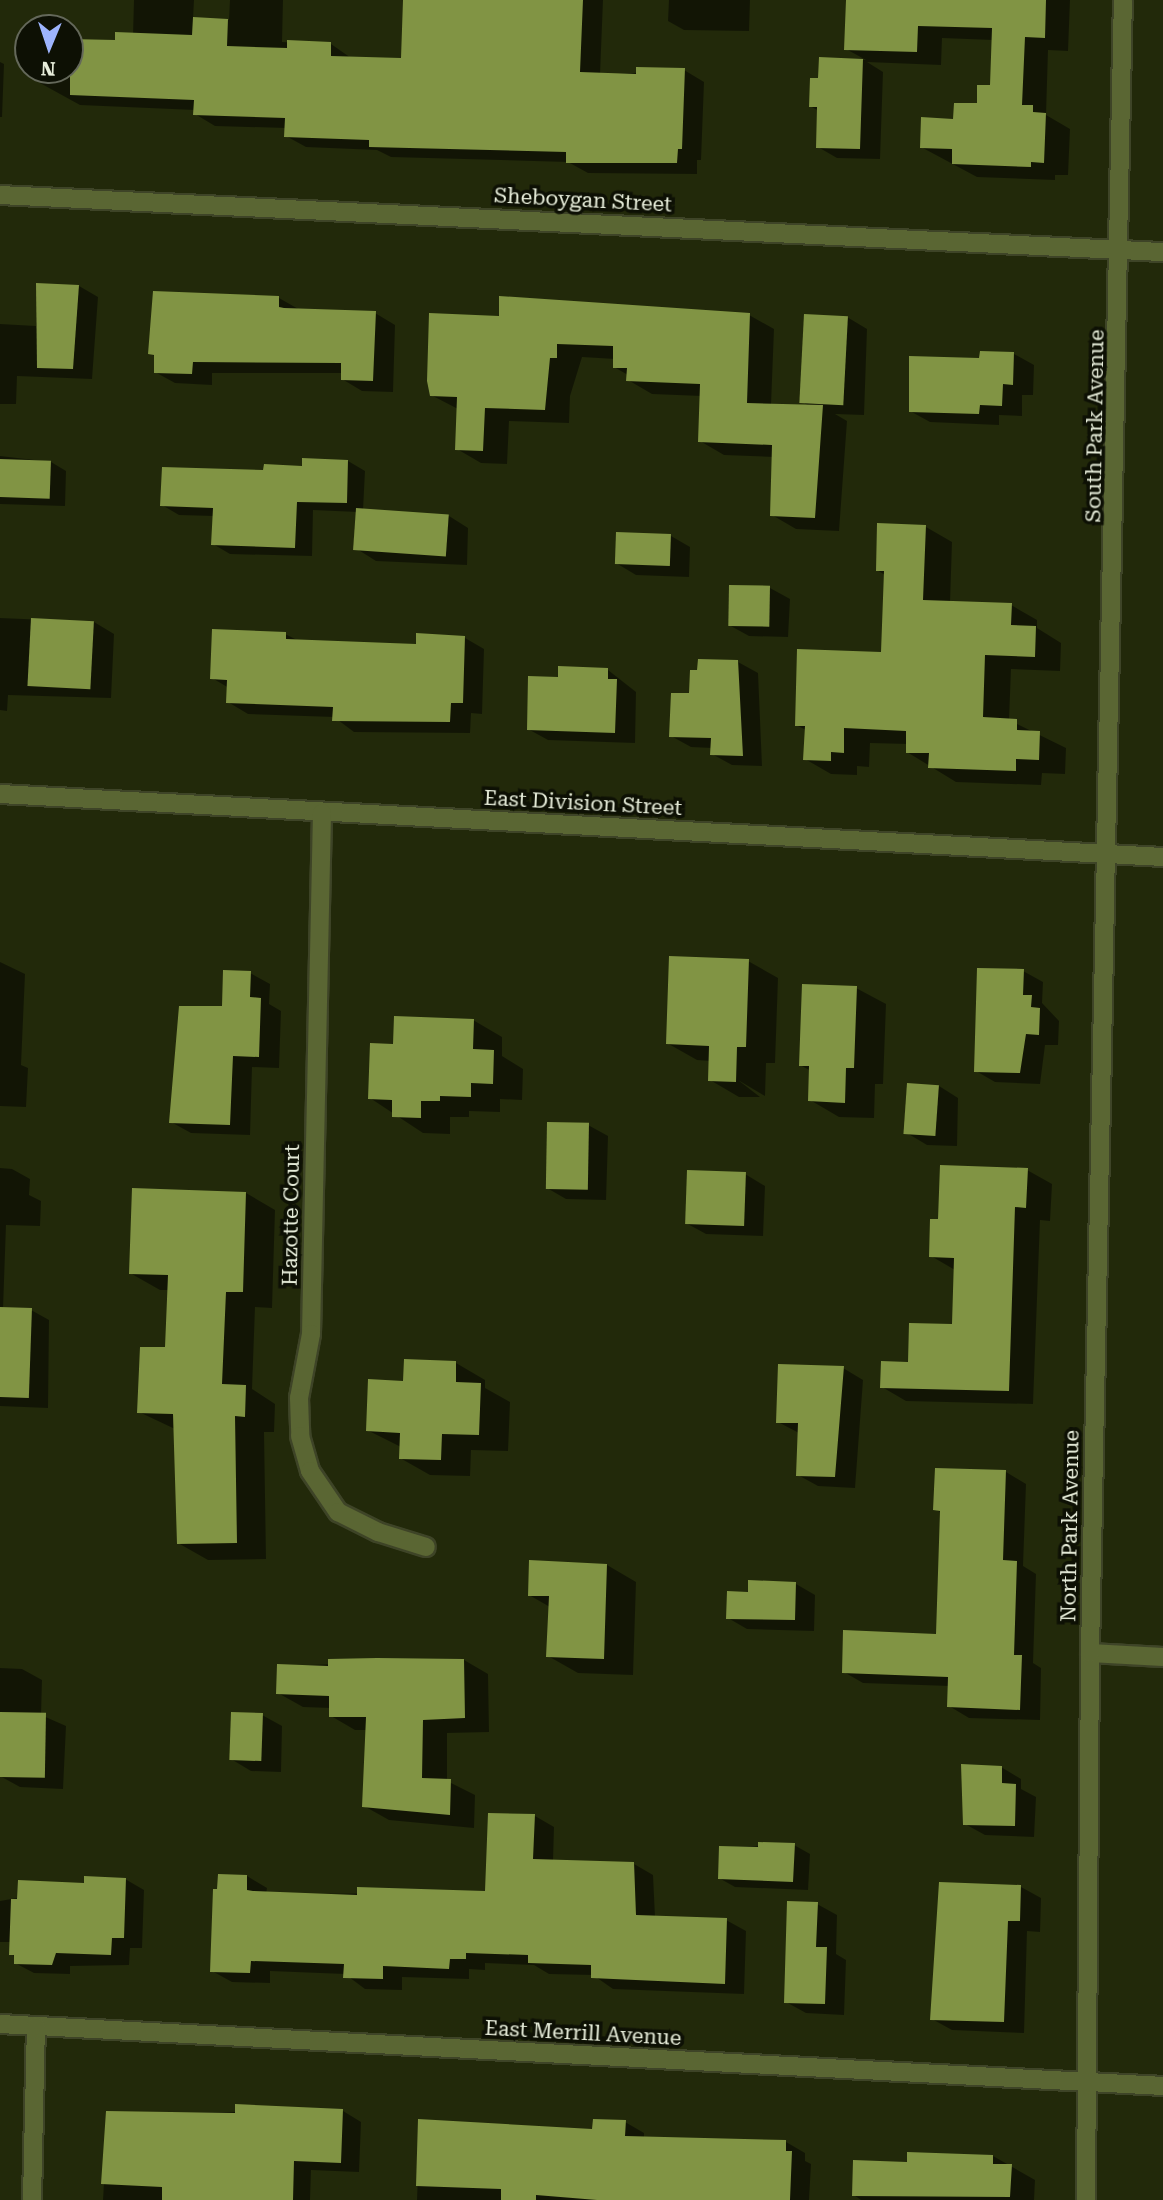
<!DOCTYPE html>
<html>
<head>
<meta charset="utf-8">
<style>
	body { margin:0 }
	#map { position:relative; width:1163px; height:2200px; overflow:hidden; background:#22290a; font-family:"Roboto Serif",serif }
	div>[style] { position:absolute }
	.shadow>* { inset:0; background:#0007 }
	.building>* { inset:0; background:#819444; transform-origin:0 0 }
	.roads { filter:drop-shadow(2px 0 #3e4427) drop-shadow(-2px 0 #3e4427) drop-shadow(0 2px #3e4427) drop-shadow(0 -2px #3e4427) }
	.minor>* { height:18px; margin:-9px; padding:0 9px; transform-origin:9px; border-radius:9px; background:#5a6633 }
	span { translate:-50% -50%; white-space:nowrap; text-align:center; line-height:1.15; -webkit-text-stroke:7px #0d1004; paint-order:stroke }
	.street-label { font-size:21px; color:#e7edda }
	.north { position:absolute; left:14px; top:14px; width:70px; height:70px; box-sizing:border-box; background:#0d1004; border:2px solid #64685a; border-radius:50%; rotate:182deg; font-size:19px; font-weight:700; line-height:28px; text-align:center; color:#e7edda }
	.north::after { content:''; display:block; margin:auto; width:24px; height:32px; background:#9db4fd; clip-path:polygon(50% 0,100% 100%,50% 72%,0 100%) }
</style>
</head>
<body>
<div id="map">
	<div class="shadow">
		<div style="clip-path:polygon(134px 0,194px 0,193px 19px,229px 20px,230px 0,283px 0,282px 42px,331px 44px,351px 58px,402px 60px,405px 0,603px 0,600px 75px,684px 70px,704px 82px,701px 160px,697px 160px,697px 174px,588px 173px,568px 162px,391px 157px,377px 150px,306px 147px,286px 136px,286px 128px,215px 126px,195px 114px,195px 110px,80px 105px,40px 83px,41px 70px,70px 70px,70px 40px,116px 42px,133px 35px)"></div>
		<div style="clip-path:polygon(669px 0,750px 0,749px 31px,684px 30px,668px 21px)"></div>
		<div style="clip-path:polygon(848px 0,1070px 0,1068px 51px,1048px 50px,1046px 115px,1070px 129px,1068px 175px,1055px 175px,1055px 180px,977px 177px,921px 147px,978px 105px,992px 87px,993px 40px,942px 38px,941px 65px,867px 62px,883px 72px,880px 159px,837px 158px,818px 147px,819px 111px,810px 106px,820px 80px,821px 59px,866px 60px,846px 49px)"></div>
		<div style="clip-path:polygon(0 62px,4px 64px,2px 117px,0 117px)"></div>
		<div style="clip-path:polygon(38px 285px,79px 286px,98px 297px,92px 379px,17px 376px,16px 404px,0 404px,0 324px,36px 326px)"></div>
		<div style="clip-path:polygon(279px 298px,300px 310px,375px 313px,395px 325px,393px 392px,362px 391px,342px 379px,343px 373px,212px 373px,212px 385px,175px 383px,155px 372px,156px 357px,150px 353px)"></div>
		<div style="clip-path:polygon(749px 315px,774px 329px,771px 405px,810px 407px,803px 402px,847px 317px,867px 329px,864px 415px,835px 414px,847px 421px,839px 531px,796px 529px,772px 515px,774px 457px,724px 455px,700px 441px,702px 396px,652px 394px,628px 380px,628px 375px,614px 367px,615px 359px,582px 357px,570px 396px,569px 423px,509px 421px,507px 464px,481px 463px,457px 449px,458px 409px,431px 395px,500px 318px)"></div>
		<div style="clip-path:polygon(1014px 354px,1034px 365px,1033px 395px,1022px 395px,1022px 416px,999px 415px,999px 425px,930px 422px,910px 411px,981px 360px)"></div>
		<div style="clip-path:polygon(0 456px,51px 462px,66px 471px,65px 506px,0 504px)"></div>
		<div style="clip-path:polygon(348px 461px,365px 471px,363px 510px,449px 516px,468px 528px,467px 565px,376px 561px,357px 549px,358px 512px,313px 510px,312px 556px,230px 554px,213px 544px,214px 516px,179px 515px,162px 505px,265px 472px)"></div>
		<div style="clip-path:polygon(926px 527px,952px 542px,950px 603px,1011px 605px,1037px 620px,1037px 628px,1061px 643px,1060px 671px,1011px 669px,1009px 720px,1066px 748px,1065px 774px,1042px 773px,1041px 785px,956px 782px,907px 752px,908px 744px,870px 743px,869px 767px,857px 766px,857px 775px,831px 774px,805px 759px,806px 730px,796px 725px,883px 653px,885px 575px,877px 570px)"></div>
		<div style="clip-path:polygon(671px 536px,690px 547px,689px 577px,636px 575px,616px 563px)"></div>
		<div style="clip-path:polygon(770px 588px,790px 599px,788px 637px,749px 636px,729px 625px)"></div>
		<div style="clip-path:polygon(0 618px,94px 622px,114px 634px,111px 698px,8px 695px,7px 711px,0 710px)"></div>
		<div style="clip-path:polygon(285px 634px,299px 641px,418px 646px,465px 638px,484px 649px,482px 714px,471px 713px,470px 733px,354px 732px,334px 717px,248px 714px,228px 702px,229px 688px,212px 678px)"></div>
		<div style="clip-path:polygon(738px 662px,758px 673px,762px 766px,732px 765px,712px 754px,712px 748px,691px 747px,671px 736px)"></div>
		<div style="clip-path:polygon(608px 670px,636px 692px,635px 743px,548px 740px,528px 729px,560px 679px)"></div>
		<div style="clip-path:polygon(748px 961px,778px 978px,775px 1063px,766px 1063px,765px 1096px,738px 1080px,760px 1097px,739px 1097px,710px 1080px,711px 1061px,697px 1060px,667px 1043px)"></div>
		<div style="clip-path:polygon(0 962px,25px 974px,21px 1065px,28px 1068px,26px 1107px,0 1106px)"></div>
		<div style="clip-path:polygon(1023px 971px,1043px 982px,1042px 1003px,1059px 1021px,1058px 1045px,1045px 1045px,1040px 1084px,995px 1082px,976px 1071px)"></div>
		<div style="clip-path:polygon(250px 973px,270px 984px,269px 1004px,281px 1011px,279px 1068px,252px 1067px,250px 1135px,191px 1133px,171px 1122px,224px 1007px)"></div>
		<div style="clip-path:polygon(856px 988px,886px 1004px,883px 1084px,875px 1084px,874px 1118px,839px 1117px,810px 1100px,811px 1071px,800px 1065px)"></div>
		<div style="clip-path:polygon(473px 1020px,502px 1037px,502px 1056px,523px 1069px,522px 1100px,500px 1099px,500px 1112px,469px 1111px,469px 1117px,450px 1117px,450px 1134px,423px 1133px,370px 1098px,395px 1045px)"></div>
		<div style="clip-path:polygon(939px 1086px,958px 1098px,957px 1146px,927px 1145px,907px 1133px)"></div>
		<div style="clip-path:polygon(588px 1125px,608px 1136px,606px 1200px,566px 1199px,547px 1188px)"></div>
		<div style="clip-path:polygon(0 1168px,12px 1169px,30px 1179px,29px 1195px,41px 1201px,40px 1226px,6px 1225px,3px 1309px,31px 1310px,49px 1320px,48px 1408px,0 1406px)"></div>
		<div style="clip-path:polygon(1027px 1170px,1052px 1184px,1050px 1221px,1040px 1220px,1033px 1404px,906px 1401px,882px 1387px,953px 1326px,955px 1270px,931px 1256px)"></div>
		<div style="clip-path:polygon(745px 1174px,765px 1186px,763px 1236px,706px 1234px,686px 1223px)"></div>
		<div style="clip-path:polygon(246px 1193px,275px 1210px,272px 1308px,255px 1307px,252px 1389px,275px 1404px,274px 1432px,264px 1432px,266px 1559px,208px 1560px,178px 1543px,175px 1429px,139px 1412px,167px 1349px,169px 1290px,160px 1290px,130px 1273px)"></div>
		<div style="clip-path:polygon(456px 1363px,485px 1380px,485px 1388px,510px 1402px,508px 1451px,471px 1450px,470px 1476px,430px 1475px,400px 1458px,401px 1447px,367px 1430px,405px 1382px)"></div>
		<div style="clip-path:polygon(843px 1368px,863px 1380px,855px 1488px,818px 1486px,798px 1475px,799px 1433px,778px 1422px)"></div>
		<div style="clip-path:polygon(1006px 1472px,1026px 1484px,1023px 1566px,1036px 1574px,1033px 1663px,1041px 1668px,1040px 1720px,969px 1718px,949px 1706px,950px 1686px,863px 1683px,844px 1672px,937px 1635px,942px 1513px,935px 1509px)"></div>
		<div style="clip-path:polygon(607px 1565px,636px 1582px,633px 1675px,578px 1673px,548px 1656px,550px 1607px,529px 1595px)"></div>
		<div style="clip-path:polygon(796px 1584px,815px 1595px,814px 1631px,747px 1629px,728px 1618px,749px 1594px)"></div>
		<div style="clip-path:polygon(464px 1660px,488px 1674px,489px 1732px,447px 1733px,447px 1781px,475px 1795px,474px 1828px,389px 1820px,364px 1806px,367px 1730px,355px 1730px,331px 1716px,331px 1708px,303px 1707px,278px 1693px,279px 1666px)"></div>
		<div style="clip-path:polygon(0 1668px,22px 1669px,42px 1680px,41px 1715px,66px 1726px,63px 1789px,20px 1787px,0 1776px)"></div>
		<div style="clip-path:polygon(262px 1715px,282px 1726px,281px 1772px,251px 1771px,231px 1759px)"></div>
		<div style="clip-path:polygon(1001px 1767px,1021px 1779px,1021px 1789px,1036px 1797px,1034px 1837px,985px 1835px,965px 1824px)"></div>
		<div style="clip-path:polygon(535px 1816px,554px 1827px,553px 1861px,634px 1864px,653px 1875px,655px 1917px,726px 1920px,746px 1931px,744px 1994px,613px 1989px,593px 1975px,549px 1974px,534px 1965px,485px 1963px,485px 1970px,469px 1969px,469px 1979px,402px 1977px,402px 1990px,365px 1989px,345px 1974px,270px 1971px,270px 1983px,232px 1982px,212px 1971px,247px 1876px,267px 1888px,266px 1894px,487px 1893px)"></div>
		<div style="clip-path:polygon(794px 1845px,810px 1854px,808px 1890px,735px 1887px,719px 1878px,720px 1847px)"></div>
		<div style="clip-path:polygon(125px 1879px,144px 1890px,142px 1948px,130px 1948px,129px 1965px,70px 1966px,70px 1974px,34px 1973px,15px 1963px,11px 1942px,0 1942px,0 1901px)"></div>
		<div style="clip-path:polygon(1021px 1887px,1041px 1898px,1040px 1932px,1027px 1931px,1024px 2033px,952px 2030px,932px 2019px)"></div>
		<div style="clip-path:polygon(817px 1904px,837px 1915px,836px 1954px,846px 1960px,844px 2015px,806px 2013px,786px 2002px)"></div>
		<div style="clip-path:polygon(343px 2111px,361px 2122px,359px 2172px,311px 2170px,310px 2200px,103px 2200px,108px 2113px)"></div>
		<div style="clip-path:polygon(420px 2120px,594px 2131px,625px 2122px,644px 2133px,644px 2138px,786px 2142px,805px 2153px,805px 2161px,811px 2164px,809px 2200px,417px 2200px)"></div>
		<div style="clip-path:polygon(909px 2153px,993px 2156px,1035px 2180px,1034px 2200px,861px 2200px,854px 2195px,909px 2163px)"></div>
	</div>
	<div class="building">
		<div style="clip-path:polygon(403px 0,583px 0,580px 72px,636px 74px,636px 67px,685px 68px,682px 149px,678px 149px,677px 163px,566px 163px,566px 152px,369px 147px,369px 140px,284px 137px,285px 118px,193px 115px,194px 100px,70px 95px,70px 39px,115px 40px,115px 32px,192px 35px,193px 17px,228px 19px,227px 46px,287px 48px,287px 40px,331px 42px,331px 56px,401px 58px)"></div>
		<div style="clip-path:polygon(846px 0,1046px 0,1045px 38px,1025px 37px,1022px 105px,1033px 105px,1033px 112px,1046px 113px,1044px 163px,1031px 162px,1031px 167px,952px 164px,952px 149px,920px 148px,921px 117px,953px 119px,954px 103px,977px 103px,977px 85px,990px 85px,992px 28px,918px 26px,917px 52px,844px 50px)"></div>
		<div style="clip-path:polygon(819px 57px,863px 59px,860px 149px,816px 148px,817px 107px,809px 107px,810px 78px,818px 78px)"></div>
		<div style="clip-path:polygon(36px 283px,79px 285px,73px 369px,37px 368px)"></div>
		<div style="clip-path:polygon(153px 291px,279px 296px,279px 307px,284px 308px,376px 311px,373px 381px,341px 380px,341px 363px,193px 362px,192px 374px,154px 373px,154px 355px,148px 354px)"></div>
		<div style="clip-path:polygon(499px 296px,750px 313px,747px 403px,823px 405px,815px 518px,770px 516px,772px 445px,698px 442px,700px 384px,626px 381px,627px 368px,613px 368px,613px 346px,557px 344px,557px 358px,550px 358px,545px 410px,485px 408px,483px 451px,455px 450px,457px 397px,430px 396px,427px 381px,429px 313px,499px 316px)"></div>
		<div style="left:804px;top:314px;width:44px;height:89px;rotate:3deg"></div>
		<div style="clip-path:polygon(980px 351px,1014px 352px,1013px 385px,1003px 384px,1002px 406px,980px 405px,979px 414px,909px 412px,909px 356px,979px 358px)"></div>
		<div style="clip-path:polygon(302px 458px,348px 460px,347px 503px,297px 502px,295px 548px,211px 545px,213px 508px,160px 506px,162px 467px,263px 470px,264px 464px,302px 466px)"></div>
		<div style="left:0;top:459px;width:51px;height:38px;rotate:2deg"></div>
		<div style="left:356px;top:508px;width:93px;height:42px;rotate:4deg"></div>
		<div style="clip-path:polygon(877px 523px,926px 525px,923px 600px,1012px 603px,1011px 625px,1036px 626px,1035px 657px,985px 655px,983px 717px,1017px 719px,1017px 730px,1040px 731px,1039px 760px,1016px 759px,1016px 771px,928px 768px,929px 753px,906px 753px,906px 731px,844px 728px,844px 753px,831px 752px,831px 761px,803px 760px,805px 726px,795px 726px,797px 649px,881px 652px,884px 571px,876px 571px)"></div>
		<div style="left:616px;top:532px;width:55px;height:32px;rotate:2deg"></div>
		<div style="left:729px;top:585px;width:41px;height:41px;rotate:1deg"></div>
		<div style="left:31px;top:618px;width:63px;height:68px;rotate:3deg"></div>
		<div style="clip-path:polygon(212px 629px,286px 632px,286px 639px,416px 644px,416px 633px,465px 636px,463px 703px,451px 703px,450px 722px,332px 721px,333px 707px,226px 703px,227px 680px,210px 679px)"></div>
		<div style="clip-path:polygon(698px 659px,738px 660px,743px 756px,710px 755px,711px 738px,669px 737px,671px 693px,689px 693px,690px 670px,697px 670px)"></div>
		<div style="clip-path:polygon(558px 666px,608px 668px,608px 679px,617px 679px,615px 733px,527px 730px,528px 676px,558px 677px)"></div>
		<div style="clip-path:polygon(669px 956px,749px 959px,746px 1047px,737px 1047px,736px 1082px,708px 1081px,709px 1046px,666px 1044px)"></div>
		<div style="clip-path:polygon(977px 968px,1024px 969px,1023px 995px,1032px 995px,1031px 1007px,1040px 1008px,1039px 1035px,1026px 1034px,1020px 1073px,974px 1072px)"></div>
		<div style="clip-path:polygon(223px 970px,251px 971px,250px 997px,261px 998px,259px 1057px,233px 1056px,230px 1125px,169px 1123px,179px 1006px,222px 1006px)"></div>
		<div style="clip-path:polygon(802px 984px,857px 986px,854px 1068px,846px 1068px,845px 1103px,808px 1101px,809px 1066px,799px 1066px)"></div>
		<div style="clip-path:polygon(394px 1016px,474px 1019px,473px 1049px,494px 1050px,493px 1084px,471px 1083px,471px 1097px,440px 1096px,440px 1101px,421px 1101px,421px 1118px,392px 1117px,392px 1100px,368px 1099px,370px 1043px,393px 1044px)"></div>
		<div style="left:907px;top:1083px;width:32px;height:51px;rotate:4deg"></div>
		<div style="left:547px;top:1122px;width:42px;height:67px;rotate:1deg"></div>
		<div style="clip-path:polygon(940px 1165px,1028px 1168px,1026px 1208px,1015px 1207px,1009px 1391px,880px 1388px,881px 1361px,908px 1362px,909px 1323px,952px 1324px,954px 1258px,929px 1257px,930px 1219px,938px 1219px)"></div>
		<div style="left:687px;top:1170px;width:59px;height:54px;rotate:2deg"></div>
		<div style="clip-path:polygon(132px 1188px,246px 1192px,243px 1292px,226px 1292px,222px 1384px,246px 1385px,245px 1417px,235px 1416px,237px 1543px,177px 1544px,173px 1414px,137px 1413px,140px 1347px,165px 1347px,168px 1275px,129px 1274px)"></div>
		<div style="left:0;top:1307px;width:32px;height:90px;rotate:2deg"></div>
		<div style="clip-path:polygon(404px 1359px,456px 1361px,456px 1382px,481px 1383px,479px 1435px,442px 1434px,441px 1460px,399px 1459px,400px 1433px,366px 1431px,368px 1379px,403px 1381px)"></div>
		<div style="clip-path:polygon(778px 1364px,844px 1366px,835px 1477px,796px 1476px,798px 1423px,776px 1423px)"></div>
		<div style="clip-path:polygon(935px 1468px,1006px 1470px,1003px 1560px,1017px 1561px,1014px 1655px,1022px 1655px,1020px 1710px,947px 1707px,948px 1677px,842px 1673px,843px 1630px,936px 1634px,940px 1511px,933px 1510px)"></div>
		<div style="clip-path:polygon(529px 1560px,607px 1564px,604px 1659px,546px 1657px,549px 1596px,528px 1596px)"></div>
		<div style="clip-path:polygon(748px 1580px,796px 1582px,795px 1620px,726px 1619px,727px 1591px,748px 1592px)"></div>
		<div style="clip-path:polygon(377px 1658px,464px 1659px,465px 1718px,423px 1720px,422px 1778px,451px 1779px,450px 1815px,362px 1807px,366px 1717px,329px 1717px,329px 1696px,276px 1694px,277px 1664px,328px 1666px,328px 1659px)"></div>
		<div style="left:0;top:1712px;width:46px;height:65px;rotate:1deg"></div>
		<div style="left:231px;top:1712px;width:32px;height:48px;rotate:2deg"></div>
		<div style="clip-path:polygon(961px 1764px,1002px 1766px,1002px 1783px,1016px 1784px,1015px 1826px,963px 1825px)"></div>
		<div style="clip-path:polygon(488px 1813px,535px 1814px,533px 1859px,634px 1862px,636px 1915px,727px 1918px,725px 1984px,591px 1978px,591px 1965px,528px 1963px,528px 1955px,466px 1953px,466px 1959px,450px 1959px,449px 1969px,383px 1966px,383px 1979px,343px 1978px,344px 1964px,251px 1961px,250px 1973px,210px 1972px,213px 1889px,217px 1889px,218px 1874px,247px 1875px,247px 1890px,253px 1891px,357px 1895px,357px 1887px,485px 1891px)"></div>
		<div style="clip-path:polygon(758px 1842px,795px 1843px,793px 1882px,718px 1879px,719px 1846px,758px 1847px)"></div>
		<div style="clip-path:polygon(84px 1876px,126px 1878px,124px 1938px,112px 1938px,111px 1955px,56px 1953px,52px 1965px,14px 1964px,14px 1955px,9px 1955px,11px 1899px,17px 1899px,18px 1880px,84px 1883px)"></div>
		<div style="clip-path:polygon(939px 1882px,1021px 1885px,1020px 1921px,1008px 1921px,1004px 2022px,930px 2020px)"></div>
		<div style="clip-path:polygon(787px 1901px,818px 1902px,816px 1947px,827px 1947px,825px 2004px,784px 2003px)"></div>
		<div style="clip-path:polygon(235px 2104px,343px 2109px,341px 2163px,294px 2161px,293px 2200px,162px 2200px,162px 2187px,101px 2184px,106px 2111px,235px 2113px)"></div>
		<div style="clip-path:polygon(418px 2119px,592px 2129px,593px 2119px,626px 2120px,625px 2136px,786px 2140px,786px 2151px,792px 2151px,790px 2200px,597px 2200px,536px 2195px,536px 2200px,501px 2200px,501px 2189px,416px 2186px)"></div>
		<div style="clip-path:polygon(907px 2152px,993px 2155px,993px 2164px,1012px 2164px,1010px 2197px,852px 2196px,853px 2160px,907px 2162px)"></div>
	</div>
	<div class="roads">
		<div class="minor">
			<div style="left:0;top:195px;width:1164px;rotate:2.81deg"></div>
			<div style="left:0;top:794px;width:1165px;rotate:3.1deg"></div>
			<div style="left:322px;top:813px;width:521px;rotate:91.21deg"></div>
			<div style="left:311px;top:1334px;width:65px;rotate:100.6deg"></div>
			<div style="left:299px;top:1398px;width:38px;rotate:88deg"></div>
			<div style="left:300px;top:1436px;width:36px;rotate:74deg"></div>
			<div style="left:310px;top:1471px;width:50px;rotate:55.7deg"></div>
			<div style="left:338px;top:1512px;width:45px;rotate:26.6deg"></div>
			<div style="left:378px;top:1532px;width:50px;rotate:17.4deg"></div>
			<div style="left:1090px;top:1653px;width:73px;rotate:3.1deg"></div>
			<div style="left:0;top:2024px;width:1165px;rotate:3.05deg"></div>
			<div style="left:32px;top:2200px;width:174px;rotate:-88.7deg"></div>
			<div style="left:1086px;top:2200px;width:547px;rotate:-89.58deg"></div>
			<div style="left:1090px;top:1653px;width:1653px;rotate:-88.86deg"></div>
		</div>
	</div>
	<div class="street-label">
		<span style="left:583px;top:200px;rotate:3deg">Sheboygan Street</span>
		<span style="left:1095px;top:426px;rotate:-89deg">South Park Avenue</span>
		<span style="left:583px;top:803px;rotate:3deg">East Division Street</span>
		<span style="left:291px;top:1215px;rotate:-89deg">Hazotte Court</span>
		<span style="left:1070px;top:1526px;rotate:-89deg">North Park Avenue</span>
		<span style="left:583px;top:2033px;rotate:3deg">East Merrill Avenue</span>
	</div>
	<div class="north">N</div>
</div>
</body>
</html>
